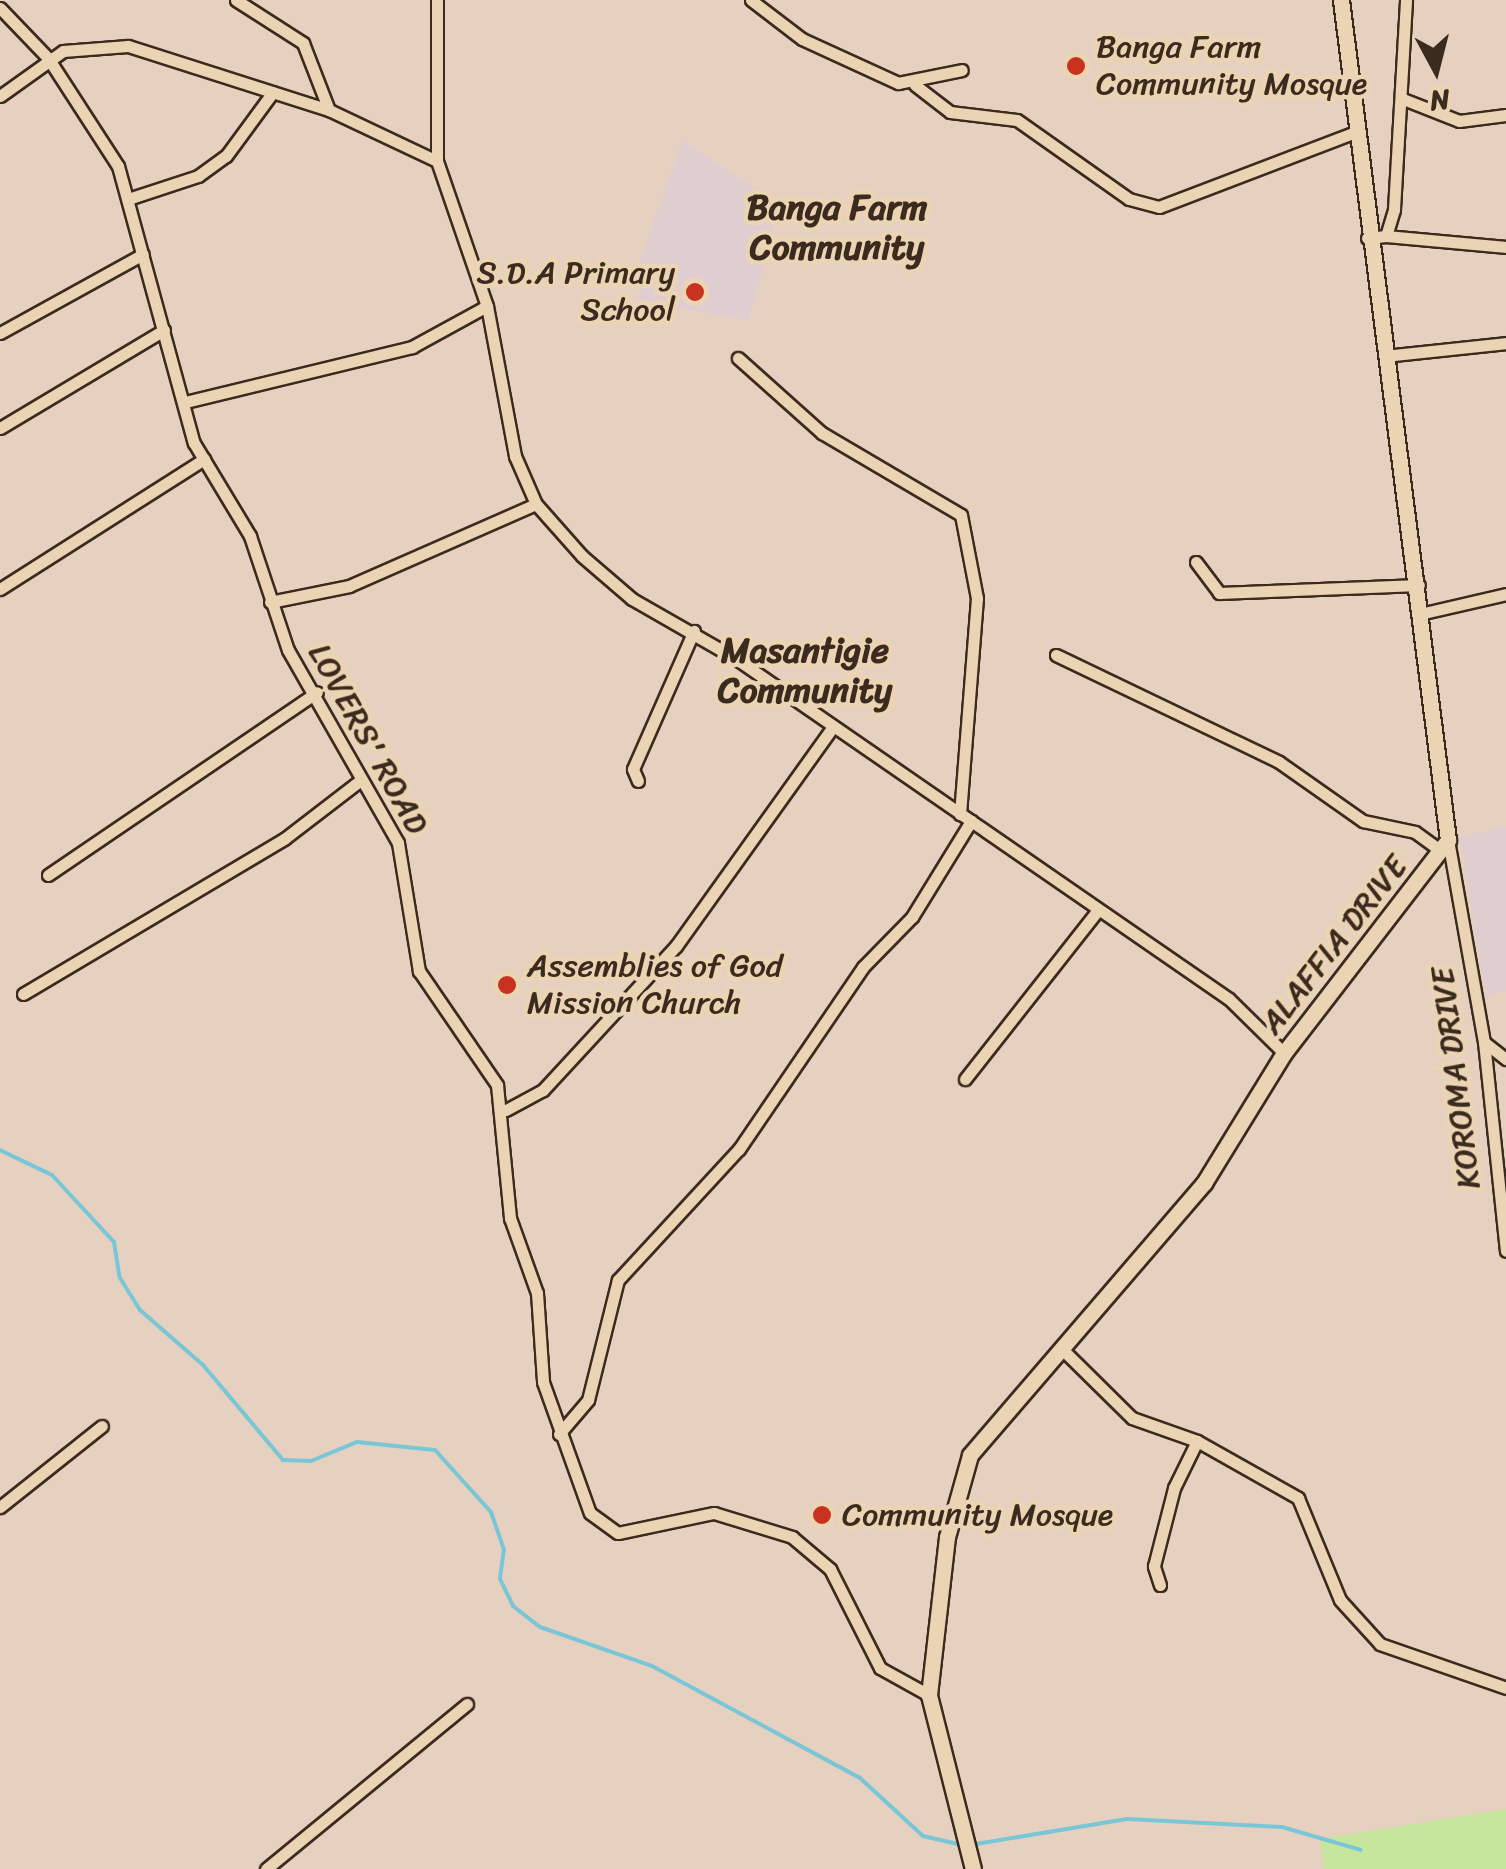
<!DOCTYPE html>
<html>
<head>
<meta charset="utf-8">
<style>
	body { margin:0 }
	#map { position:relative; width:1506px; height:1869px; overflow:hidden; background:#e6d1c0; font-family:Sriracha,sans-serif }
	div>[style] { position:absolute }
	.built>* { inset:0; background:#e0cdd0 }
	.green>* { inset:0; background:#c6e59d }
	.stream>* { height:4px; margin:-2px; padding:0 2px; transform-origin:2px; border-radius:2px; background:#79c6d7 }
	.roads { filter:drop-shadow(2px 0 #3b2a1e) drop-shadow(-2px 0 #3b2a1e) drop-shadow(0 2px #3b2a1e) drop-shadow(0 -2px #3b2a1e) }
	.street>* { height:11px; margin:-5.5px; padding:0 5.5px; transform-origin:5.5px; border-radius:5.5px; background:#ebd4b3 }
	.secondary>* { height:15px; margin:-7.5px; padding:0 7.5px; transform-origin:7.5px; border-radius:7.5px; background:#ebd4b3 }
	.dots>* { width:28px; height:28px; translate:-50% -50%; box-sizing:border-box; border:5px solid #ebd4b3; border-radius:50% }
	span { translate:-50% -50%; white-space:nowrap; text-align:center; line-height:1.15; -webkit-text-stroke:9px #ebd4b3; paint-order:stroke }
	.poi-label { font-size:32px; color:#3b2a1e }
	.left { translate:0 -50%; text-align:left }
	.right { translate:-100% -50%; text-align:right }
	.street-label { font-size:32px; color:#3b2a1e }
	.neighbourhood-label { font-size:35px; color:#3b2a1e; font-weight:700 }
	.north { position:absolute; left:1386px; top:20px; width:100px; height:100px; -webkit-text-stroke:8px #ebd4b3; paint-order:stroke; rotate:173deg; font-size:28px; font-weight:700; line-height:40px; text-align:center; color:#3b2a1e }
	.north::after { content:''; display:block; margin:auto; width:35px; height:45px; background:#3b2a1e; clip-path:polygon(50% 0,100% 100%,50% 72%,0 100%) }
</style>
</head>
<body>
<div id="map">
	<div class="built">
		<div style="clip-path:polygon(682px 140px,780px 205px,749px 320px,639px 302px,640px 262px)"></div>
		<div style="clip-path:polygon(1506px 827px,1506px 991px,1485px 996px,1460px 836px)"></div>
	</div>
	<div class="green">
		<div style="clip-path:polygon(1506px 1809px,1506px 1869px,1324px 1869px,1320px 1839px)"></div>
	</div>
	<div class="stream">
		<div style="left:0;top:1150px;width:58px;rotate:25.7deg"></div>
		<div style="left:52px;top:1175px;width:91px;rotate:47.2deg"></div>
		<div style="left:114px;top:1242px;width:36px;rotate:81deg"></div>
		<div style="left:120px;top:1278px;width:38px;rotate:58deg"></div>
		<div style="left:140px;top:1310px;width:84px;rotate:41.1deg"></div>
		<div style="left:203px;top:1365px;width:124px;rotate:49.9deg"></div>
		<div style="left:283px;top:1460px;width:28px;rotate:2deg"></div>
		<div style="left:311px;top:1461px;width:50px;rotate:-22.4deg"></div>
		<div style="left:357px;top:1442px;width:78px;rotate:5.9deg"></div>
		<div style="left:435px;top:1450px;width:84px;rotate:47.9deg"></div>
		<div style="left:491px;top:1512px;width:39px;rotate:71deg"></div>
		<div style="left:504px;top:1549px;width:30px;rotate:98deg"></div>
		<div style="left:500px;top:1579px;width:30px;rotate:64deg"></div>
		<div style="left:513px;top:1606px;width:34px;rotate:38deg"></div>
		<div style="left:540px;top:1627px;width:119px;rotate:19.2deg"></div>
		<div style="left:652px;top:1666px;width:236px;rotate:28.3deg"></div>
		<div style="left:860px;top:1778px;width:86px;rotate:42.6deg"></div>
		<div style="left:923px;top:1836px;width:39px;rotate:13deg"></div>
		<div style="left:970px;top:1845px;width:159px;rotate:-9.4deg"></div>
		<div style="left:1127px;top:1819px;width:155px;rotate:3deg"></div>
		<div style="left:1282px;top:1827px;width:82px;rotate:16.2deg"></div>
	</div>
	<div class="roads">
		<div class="street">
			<div style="left:236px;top:0;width:80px;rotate:32.7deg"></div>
			<div style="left:303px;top:43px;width:72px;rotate:68.8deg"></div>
			<div style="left:437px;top:0;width:161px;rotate:90deg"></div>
			<div style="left:751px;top:0;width:64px;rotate:37.4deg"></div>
			<div style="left:802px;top:39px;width:106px;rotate:24.6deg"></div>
			<div style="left:898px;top:83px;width:65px;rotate:-11.5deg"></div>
			<div style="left:0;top:8px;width:69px;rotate:46.2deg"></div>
			<div style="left:48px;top:58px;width:129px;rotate:57.1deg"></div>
			<div style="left:118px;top:166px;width:287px;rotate:74.7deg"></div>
			<div style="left:194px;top:443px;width:109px;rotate:58.9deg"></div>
			<div style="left:250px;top:536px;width:120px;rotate:71.6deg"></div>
			<div style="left:288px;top:650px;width:222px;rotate:60.3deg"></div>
			<div style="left:398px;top:843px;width:130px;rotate:80.7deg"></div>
			<div style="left:419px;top:971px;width:138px;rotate:55.6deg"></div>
			<div style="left:497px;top:1085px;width:134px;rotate:84.4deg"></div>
			<div style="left:510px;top:1218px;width:80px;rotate:70.2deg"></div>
			<div style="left:537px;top:1293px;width:89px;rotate:86.1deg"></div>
			<div style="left:543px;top:1382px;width:139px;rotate:70.3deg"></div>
			<div style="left:590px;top:1513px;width:34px;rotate:36deg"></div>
			<div style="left:618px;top:1533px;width:98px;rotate:-11.8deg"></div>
			<div style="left:714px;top:1513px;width:82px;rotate:17.1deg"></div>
			<div style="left:792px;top:1537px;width:50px;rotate:40.1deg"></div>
			<div style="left:830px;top:1569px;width:111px;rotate:63.2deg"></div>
			<div style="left:880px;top:1668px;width:56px;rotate:28.9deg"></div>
			<div style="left:915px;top:85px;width:44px;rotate:37.6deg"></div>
			<div style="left:950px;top:112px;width:67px;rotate:6.8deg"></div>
			<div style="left:1017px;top:120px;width:137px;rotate:35.2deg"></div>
			<div style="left:1129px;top:199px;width:31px;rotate:15deg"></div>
			<div style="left:1159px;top:207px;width:210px;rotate:-20.9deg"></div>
			<div style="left:0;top:96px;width:77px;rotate:-35.5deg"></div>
			<div style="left:63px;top:51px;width:65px;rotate:-4.4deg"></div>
			<div style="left:128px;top:46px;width:211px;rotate:17.7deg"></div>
			<div style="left:329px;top:110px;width:119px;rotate:25.3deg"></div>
			<div style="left:437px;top:161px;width:153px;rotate:71deg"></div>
			<div style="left:487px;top:306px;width:153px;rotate:79.4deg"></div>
			<div style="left:515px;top:456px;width:52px;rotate:66.4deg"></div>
			<div style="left:536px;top:504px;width:69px;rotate:48.5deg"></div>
			<div style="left:582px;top:556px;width:66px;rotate:40.7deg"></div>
			<div style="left:632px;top:599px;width:119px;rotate:29.8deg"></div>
			<div style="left:735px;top:658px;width:600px;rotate:34.62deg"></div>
			<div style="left:1229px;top:999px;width:77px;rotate:44.5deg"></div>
			<div style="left:1403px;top:99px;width:60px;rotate:21.4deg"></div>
			<div style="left:1459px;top:121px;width:47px;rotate:-7.3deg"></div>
			<div style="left:128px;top:199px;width:74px;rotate:-18.2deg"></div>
			<div style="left:198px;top:176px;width:34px;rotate:-36deg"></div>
			<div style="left:226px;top:156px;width:79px;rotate:-53.7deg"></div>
			<div style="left:1386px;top:236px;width:121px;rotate:5.2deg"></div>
			<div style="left:1367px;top:238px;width:19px;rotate:-6deg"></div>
			<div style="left:1386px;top:236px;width:28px;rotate:-73deg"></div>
			<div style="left:1394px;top:209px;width:209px;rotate:-86.7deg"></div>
			<div style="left:0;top:333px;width:163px;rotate:-28.9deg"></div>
			<div style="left:1385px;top:356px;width:122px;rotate:-6.1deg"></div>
			<div style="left:738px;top:358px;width:113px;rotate:41.8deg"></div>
			<div style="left:822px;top:433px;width:161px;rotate:30.5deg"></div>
			<div style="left:961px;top:515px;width:85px;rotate:79.1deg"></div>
			<div style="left:977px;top:598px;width:217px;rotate:94.5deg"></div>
			<div style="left:185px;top:402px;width:234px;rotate:-13.6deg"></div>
			<div style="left:412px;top:347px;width:85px;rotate:-28.7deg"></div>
			<div style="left:0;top:428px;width:191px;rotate:-30.9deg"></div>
			<div style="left:1196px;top:562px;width:39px;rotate:53deg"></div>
			<div style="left:1219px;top:593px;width:200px;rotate:-2.3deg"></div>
			<div style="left:0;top:589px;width:242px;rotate:-32.5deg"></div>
			<div style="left:270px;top:602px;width:81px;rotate:-11.4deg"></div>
			<div style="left:349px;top:586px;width:204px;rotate:-23.7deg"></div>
			<div style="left:1424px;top:613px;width:84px;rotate:-13deg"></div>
			<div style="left:1056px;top:655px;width:247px;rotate:25.6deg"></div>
			<div style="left:1279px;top:762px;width:103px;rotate:35.1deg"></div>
			<div style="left:1363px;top:821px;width:53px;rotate:11.9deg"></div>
			<div style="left:1415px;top:832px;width:32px;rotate:36deg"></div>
			<div style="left:638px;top:781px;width:13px;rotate:-113deg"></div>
			<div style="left:633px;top:769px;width:151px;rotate:-66.2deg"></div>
			<div style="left:1448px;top:840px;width:205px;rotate:79.9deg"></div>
			<div style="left:1484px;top:1042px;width:210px;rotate:84deg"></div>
			<div style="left:48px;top:875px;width:325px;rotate:-34.2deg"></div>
			<div style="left:23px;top:994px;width:304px;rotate:-30.7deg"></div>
			<div style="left:284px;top:839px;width:97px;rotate:-37.5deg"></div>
			<div style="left:1484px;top:1042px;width:28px;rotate:38deg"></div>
			<div style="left:965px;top:1079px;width:214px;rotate:-51.8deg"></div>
			<div style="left:506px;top:1110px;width:42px;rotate:-28.4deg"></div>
			<div style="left:543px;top:1090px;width:196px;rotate:-47.3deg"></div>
			<div style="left:676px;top:946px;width:269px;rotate:-54.4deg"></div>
			<div style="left:1063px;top:1350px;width:97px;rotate:44.6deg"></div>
			<div style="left:1132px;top:1418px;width:69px;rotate:19.5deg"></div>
			<div style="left:1197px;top:1441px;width:116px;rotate:29.4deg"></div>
			<div style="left:1298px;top:1498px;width:110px;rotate:67.6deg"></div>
			<div style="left:1340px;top:1600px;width:59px;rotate:47.7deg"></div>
			<div style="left:1380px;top:1644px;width:133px;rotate:19.2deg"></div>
			<div style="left:559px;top:1434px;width:45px;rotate:-49.5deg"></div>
			<div style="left:588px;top:1400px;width:124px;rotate:-76deg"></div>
			<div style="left:618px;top:1280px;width:178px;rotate:-47.3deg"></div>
			<div style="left:739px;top:1149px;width:220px;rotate:-55.7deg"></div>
			<div style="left:863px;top:967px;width:70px;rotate:-45.6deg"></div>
			<div style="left:912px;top:917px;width:113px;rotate:-58.4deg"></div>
			<div style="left:0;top:1507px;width:130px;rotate:-38.5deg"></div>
			<div style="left:1160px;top:1585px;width:20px;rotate:-108deg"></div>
			<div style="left:1154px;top:1566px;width:81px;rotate:-75.6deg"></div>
			<div style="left:1174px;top:1488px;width:52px;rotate:-63.9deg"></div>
			<div style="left:266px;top:1869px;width:260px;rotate:-39.4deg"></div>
		</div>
		<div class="secondary">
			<div style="left:973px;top:1869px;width:179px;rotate:-104.2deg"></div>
			<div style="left:929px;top:1695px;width:159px;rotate:-83.5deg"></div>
			<div style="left:947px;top:1537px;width:85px;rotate:-74.3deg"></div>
			<div style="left:970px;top:1455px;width:359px;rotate:-49.3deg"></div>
			<div style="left:1204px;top:1183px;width:153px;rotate:-58.4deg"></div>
			<div style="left:1284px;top:1053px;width:269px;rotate:-52.4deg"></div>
			<div style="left:1448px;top:840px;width:847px;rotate:-97.26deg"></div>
		</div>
	</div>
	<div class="dots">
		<div style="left:1076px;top:66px;background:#c8321e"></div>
		<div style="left:695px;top:292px;background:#c8321e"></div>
		<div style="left:507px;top:985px;background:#c8321e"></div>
		<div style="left:822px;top:1515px;background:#c8321e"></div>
	</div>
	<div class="poi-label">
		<span class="left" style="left:1096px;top:66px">Banga Farm<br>Community Mosque</span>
		<span class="right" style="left:675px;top:292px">S.D.A Primary<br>School</span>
		<span class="left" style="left:527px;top:985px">Assemblies of God<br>Mission Church</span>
		<span class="left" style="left:842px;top:1515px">Community Mosque</span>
	</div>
	<div class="street-label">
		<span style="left:368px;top:739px;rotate:61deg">LOVERS' ROAD</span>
		<span style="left:1334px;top:945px;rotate:-52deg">ALAFFIA DRIVE</span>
		<span style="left:1456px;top:1078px;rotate:-97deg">KOROMA DRIVE</span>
	</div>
	<div class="neighbourhood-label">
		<span style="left:837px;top:227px">Banga Farm<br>Community</span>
		<span style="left:805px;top:670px">Masantigie<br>Community</span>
	</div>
	<div class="north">N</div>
</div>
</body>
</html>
